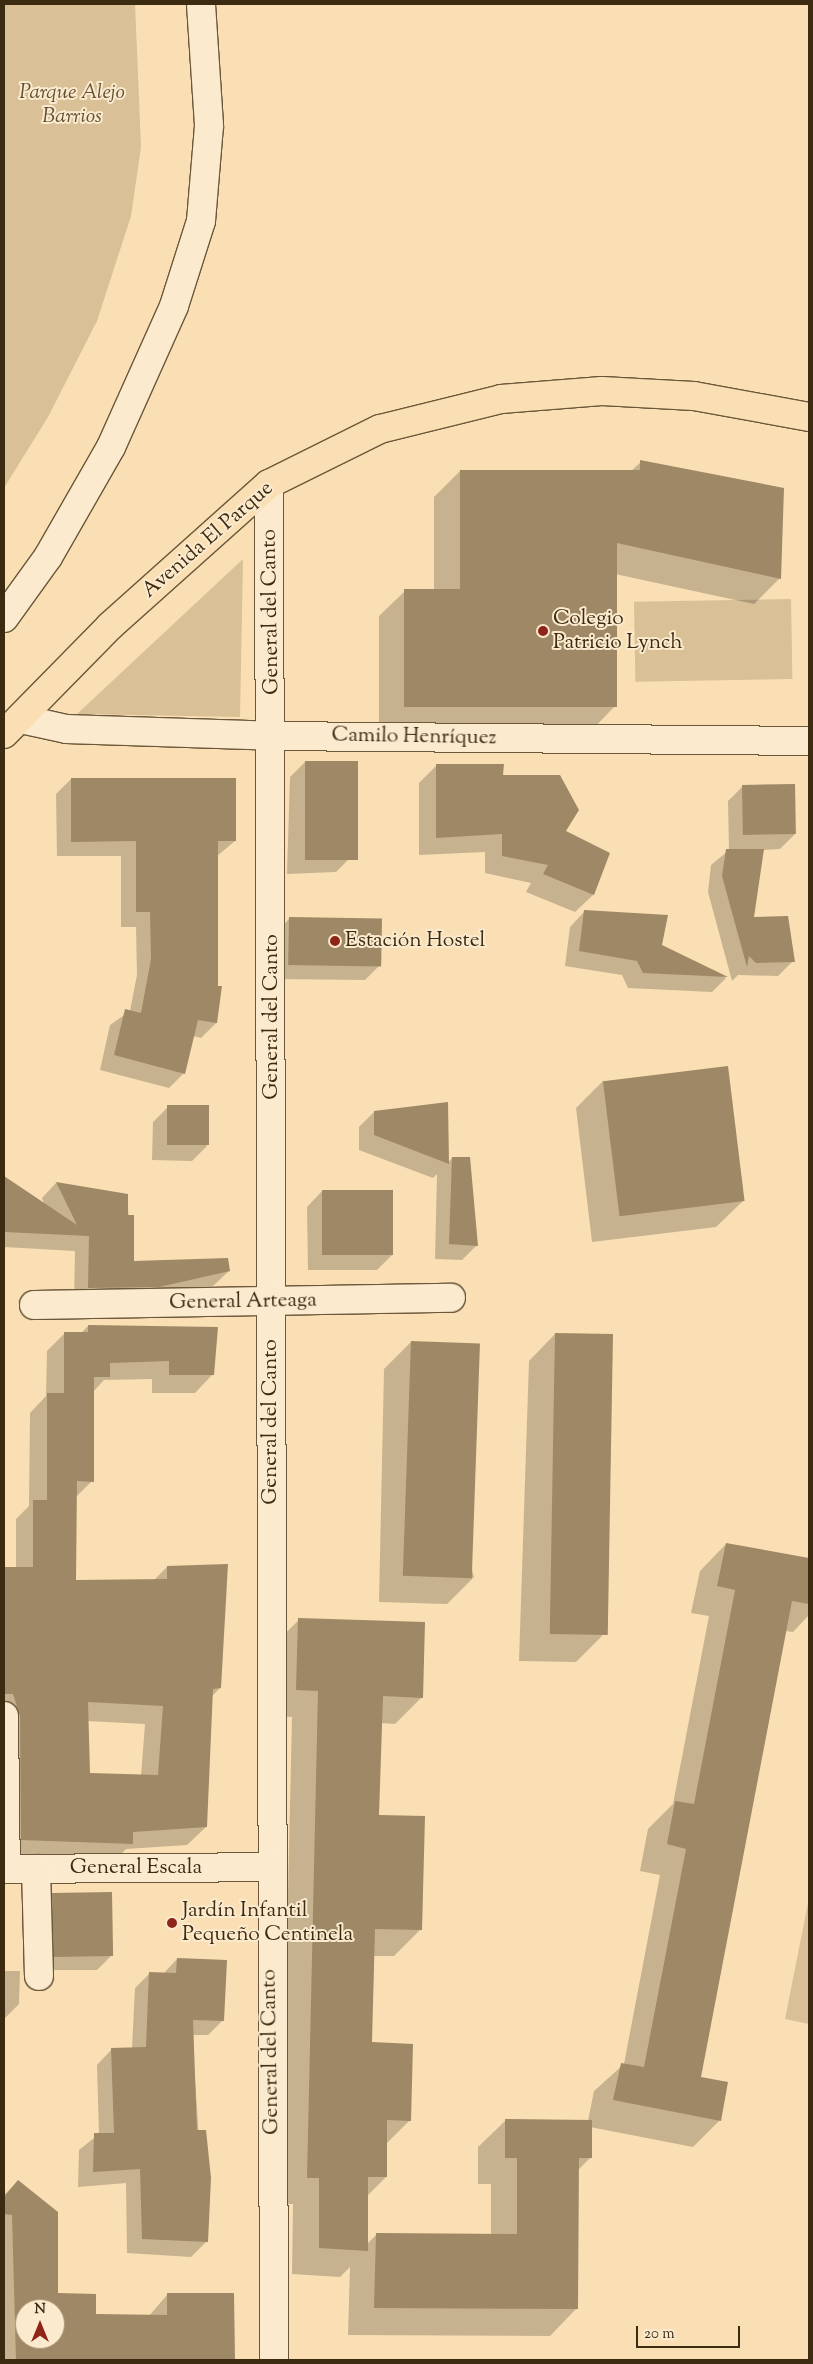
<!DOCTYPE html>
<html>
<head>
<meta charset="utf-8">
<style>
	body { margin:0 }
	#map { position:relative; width:813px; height:2364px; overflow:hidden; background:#f9dfb3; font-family:"Sorts Mill Goudy",serif }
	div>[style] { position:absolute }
	.green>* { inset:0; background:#d9c097; transform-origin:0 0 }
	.shadow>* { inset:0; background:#0003 }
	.building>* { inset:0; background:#9e8865; transform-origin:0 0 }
	.roads { filter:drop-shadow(1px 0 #6b573a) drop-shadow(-1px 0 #6b573a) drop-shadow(0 1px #6b573a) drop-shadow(0 -1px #6b573a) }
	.minor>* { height:28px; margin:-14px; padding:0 14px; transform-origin:14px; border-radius:14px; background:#fbeace }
	.major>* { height:28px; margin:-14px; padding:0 14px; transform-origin:14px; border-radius:14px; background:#f9dfb3 }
	.dots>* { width:14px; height:14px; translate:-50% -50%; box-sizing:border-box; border:2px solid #fbeace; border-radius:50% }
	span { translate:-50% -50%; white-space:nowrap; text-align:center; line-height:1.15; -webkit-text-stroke:4px #fbeace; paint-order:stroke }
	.park-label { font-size:21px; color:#635032; font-style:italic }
	.street-label { font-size:21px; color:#3c2a11 }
	.poi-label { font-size:21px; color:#3c2a11 }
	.left { translate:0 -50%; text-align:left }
	.frame { position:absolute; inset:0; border:5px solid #3c2a11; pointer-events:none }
	.north { position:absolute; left:15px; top:2299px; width:50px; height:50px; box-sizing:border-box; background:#fbeace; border:1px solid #af9d82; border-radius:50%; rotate:0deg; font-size:14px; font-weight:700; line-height:20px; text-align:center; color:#3c2a11 }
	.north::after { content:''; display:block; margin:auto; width:18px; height:22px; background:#8f2418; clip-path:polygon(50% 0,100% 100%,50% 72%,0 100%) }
	.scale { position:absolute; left:636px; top:2326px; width:104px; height:22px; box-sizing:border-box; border:2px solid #3c2a11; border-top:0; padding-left:6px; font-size:15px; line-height:18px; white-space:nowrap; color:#3c2a11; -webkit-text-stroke:4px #fbeace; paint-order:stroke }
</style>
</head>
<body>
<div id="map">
	<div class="green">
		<div style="clip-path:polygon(4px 4px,135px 4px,141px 147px,131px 216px,97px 321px,48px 417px,4px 488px)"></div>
		<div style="clip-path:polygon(243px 559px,240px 717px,77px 714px)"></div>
		<div style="left:791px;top:599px;width:80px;height:157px;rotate:89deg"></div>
		<div style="clip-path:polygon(809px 1898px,809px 2024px,785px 2019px)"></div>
	</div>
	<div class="shadow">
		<div style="clip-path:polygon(641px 462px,780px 578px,754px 604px,615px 574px,615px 706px,590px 732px,379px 732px,379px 616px,405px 591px,434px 591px,434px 497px,460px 471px,631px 471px)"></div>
		<div style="clip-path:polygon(305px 762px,351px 857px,336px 872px,287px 874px,290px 777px)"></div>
		<div style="clip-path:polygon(436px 766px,502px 776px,565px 831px,593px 895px,575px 912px,526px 892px,531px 883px,485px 873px,485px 852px,419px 855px,419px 783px)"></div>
		<div style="clip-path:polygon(71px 779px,235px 841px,217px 856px,216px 1023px,201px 1038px,193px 1036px,184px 1073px,169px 1088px,100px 1070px,110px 1025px,130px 1011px,137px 975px,136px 927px,121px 927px,121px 856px,57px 856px,56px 794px)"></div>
		<div style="clip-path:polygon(743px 786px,795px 834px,780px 849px,762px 850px,753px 918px,793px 961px,778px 976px,738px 975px,732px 981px,708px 892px,711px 865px,729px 850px,728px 801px)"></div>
		<div style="clip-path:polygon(585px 911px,661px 946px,726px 978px,712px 992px,628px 988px,622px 975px,565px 966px,570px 927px)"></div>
		<div style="clip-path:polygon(290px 918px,380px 965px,365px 980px,274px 979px,275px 933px)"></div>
		<div style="clip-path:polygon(603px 1081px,743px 1201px,716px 1227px,592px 1242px,576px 1108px)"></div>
		<div style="clip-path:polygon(168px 1107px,207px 1146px,192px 1161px,152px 1160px,153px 1122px)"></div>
		<div style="clip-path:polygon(374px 1112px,448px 1163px,452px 1158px,477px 1245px,462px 1260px,435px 1259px,437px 1174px,433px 1178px,359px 1150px,359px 1127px)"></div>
		<div style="clip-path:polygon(4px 1178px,45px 1206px,42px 1198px,56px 1183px,127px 1195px,132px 1262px,229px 1271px,213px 1286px,143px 1302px,74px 1303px,75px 1251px,4px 1247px)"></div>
		<div style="clip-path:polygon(322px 1191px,392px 1255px,377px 1270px,308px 1270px,307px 1207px)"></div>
		<div style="clip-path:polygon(evenodd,88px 1326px,213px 1374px,195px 1393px,152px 1393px,152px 1379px,104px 1380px,93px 1392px,92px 1481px,75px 1498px,75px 1581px,153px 1581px,167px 1567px,220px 1688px,212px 1696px,206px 1827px,187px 1845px,126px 1849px,114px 1861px,4px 1858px,4px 1568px,16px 1568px,16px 1519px,29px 1506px,30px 1413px,46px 1396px,47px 1351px,65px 1333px,81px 1333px,88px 1326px,87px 1721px,145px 1724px,141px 1776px,89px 1775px,87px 1721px)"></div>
		<div style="clip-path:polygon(555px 1334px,602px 1636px,576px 1662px,519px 1661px,529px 1361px)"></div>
		<div style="clip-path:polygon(411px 1342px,474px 1577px,447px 1604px,379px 1602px,384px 1369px)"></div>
		<div style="clip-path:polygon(726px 1544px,809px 1560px,809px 1615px,793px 1632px,785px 1631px,699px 2078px,720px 2120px,693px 2147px,590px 2127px,590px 2158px,577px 2171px,576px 2309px,550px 2336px,348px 2335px,350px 2267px,340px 2277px,292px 2274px,293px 2204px,281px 2204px,292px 1717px,270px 1716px,272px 1646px,299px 1620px,422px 1697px,395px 1724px,381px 1723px,378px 1816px,421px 1929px,394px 1956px,373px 1956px,370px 2044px,410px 2120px,386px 2144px,386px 2177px,367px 2196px,366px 2245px,377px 2234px,491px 2235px,491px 2184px,478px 2184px,478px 2147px,505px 2121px,588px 2121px,594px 2091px,624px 2064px,660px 1875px,640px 1871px,648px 1829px,673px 1804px,709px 1616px,691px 1613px,700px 1571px)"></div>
		<div style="clip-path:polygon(53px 1897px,112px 1955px,97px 1970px,39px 1970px,38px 1912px)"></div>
		<div style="clip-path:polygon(177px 1959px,223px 2020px,208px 2035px,192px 2035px,206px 2242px,191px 2257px,127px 2253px,126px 2183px,78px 2187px,79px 2150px,99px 2134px,97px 2065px,112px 2049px,132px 2049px,135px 1988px,150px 1973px,163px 1974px)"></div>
		<div style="clip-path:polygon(4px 1971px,20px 1971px,19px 2004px,4px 2019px)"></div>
		<div style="clip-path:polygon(evenodd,18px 2181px,57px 2294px,95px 2315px,149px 2316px,167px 2295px,233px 2295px,233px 2360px,4px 2360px,4px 2195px,18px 2181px,25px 2309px,55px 2309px,55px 2339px,25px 2339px,25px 2309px)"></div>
	</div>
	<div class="building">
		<div style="clip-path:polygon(640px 460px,784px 488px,781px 579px,617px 543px,617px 707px,404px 707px,404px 589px,460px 589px,460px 470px,640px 470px)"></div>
		<div style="left:305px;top:761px;width:53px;height:99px"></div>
		<div style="clip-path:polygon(436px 764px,504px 764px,503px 775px,560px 775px,579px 810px,566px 831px,610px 853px,594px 895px,543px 874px,548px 865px,502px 856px,502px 834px,436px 838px)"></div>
		<div style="clip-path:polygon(71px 778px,236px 778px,236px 841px,218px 841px,218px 986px,222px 986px,217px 1023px,198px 1020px,185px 1074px,114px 1055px,125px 1009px,141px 1013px,151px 959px,150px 912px,136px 912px,136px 841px,71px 842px)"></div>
		<div style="left:795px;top:784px;width:50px;height:53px;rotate:89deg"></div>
		<div style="clip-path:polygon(726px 849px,764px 849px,754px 917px,788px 916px,795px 962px,756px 963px,749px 956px,747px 967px,722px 876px)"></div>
		<div style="clip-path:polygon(584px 910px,668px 915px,662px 945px,728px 977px,643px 973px,637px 961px,579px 951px)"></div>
		<div style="left:289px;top:917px;width:93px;height:48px;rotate:1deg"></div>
		<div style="left:728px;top:1066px;width:136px;height:126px;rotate:83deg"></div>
		<div style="clip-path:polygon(448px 1102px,449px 1164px,374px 1135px,374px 1111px)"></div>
		<div style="left:167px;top:1105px;width:42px;height:40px"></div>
		<div style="clip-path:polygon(452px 1157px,470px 1157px,478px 1246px,449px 1244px)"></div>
		<div style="clip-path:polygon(4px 1176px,77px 1225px,56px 1182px,128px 1194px,128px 1215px,134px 1215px,134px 1261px,228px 1258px,230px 1271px,159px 1287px,88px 1288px,89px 1236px,4px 1232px)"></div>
		<div style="left:322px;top:1190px;width:71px;height:65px"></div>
		<div style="clip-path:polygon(evenodd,88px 1325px,218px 1327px,214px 1375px,169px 1375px,169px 1361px,110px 1363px,110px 1377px,94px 1377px,94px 1482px,77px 1481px,76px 1580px,167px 1579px,167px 1566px,228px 1564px,221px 1688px,213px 1689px,207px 1827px,133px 1832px,133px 1844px,21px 1840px,20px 1716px,13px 1694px,4px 1694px,4px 1567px,33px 1567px,33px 1500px,47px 1500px,47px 1393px,64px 1393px,64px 1332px,88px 1332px,88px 1325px,88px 1702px,163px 1706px,158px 1775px,90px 1773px,88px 1702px)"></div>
		<div style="left:555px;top:1333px;width:58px;height:301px;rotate:1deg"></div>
		<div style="left:411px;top:1341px;width:69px;height:235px;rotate:2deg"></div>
		<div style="clip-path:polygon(726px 1543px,809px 1558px,809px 1604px,792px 1601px,701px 2077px,728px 2082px,721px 2121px,613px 2100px,621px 2063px,644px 2067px,686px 1849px,667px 1844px,675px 1801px,694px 1804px,735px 1590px,717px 1586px)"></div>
		<div style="clip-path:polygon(298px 1618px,425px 1622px,423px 1698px,383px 1696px,379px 1815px,425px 1816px,422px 1930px,375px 1929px,372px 2042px,413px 2044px,411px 2121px,387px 2120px,387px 2177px,368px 2177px,368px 2251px,319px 2248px,319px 2178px,307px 2178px,318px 1691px,296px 1690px)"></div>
		<div style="left:112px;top:1892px;width:64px;height:60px;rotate:89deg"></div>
		<div style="clip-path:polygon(177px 1958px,227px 1960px,224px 2021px,193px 2020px,197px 2130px,206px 2130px,211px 2178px,208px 2242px,142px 2239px,140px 2169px,93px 2172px,94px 2133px,114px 2133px,111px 2048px,146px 2047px,149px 1972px,176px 1973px)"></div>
		<div style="clip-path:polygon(505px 2119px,592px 2120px,592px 2158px,579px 2158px,578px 2309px,374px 2308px,376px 2233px,517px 2234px,517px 2158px,505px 2158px)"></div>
		<div style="clip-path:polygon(evenodd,18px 2180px,58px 2212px,58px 2293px,96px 2294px,96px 2314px,167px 2315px,167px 2293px,234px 2293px,235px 2360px,16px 2360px,12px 2215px,4px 2214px,4px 2197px,18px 2180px,25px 2309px,55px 2309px,55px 2339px,25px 2339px,25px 2309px)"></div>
	</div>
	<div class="roads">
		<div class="minor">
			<div style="left:269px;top:484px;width:1876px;rotate:89.85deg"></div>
			<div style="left:4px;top:618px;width:75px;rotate:-54.2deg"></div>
			<div style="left:48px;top:557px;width:127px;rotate:-60.2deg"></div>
			<div style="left:111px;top:447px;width:154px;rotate:-65.9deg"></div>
			<div style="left:174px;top:306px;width:89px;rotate:-72.4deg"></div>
			<div style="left:201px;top:221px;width:96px;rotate:-85.2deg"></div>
			<div style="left:209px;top:125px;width:121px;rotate:-93.8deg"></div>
			<div style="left:21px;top:719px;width:46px;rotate:12.5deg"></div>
			<div style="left:66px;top:729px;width:206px;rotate:1.9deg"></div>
			<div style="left:272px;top:736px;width:537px;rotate:0.53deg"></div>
			<div style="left:34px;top:1305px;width:417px;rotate:-1deg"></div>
			<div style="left:4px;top:1716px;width:153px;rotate:89.3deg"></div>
			<div style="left:4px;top:1869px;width:265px;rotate:-0.4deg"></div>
			<div style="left:36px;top:1869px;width:107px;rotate:88.4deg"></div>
		</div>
		<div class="major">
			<div style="left:4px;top:734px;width:151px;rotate:-45.5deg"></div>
			<div style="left:110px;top:626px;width:213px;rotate:-41.8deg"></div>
			<div style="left:269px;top:484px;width:124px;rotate:-26.4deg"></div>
			<div style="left:380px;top:429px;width:125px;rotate:-13.9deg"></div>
			<div style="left:501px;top:399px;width:101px;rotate:-4.5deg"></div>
			<div style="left:602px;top:391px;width:92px;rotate:3.1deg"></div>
			<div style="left:694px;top:396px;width:117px;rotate:10.3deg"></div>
		</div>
	</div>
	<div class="dots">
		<div style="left:543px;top:631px;background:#8f2418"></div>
		<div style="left:335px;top:941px;background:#8f2418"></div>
		<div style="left:172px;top:1923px;background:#8f2418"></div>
	</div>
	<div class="park-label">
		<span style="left:72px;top:105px">Parque Alejo<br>Barrios</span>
	</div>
	<div class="street-label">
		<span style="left:208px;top:540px;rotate:-41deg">Avenida El Parque</span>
		<span style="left:271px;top:612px;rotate:-91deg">General del Canto</span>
		<span style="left:414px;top:737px;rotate:1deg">Camilo Henríquez</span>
		<span style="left:272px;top:1017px;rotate:-90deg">General del Canto</span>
		<span style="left:243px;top:1302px;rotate:-1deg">General Arteaga</span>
		<span style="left:271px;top:1422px;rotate:-90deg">General del Canto</span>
		<span style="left:136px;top:1868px">General Escala</span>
		<span style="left:271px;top:2052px;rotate:-91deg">General del Canto</span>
	</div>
	<div class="poi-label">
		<span class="left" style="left:553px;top:631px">Colegio<br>Patricio Lynch</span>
		<span class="left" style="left:345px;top:941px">Estación Hostel</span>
		<span class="left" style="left:182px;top:1923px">Jardín Infantil<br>Pequeño Centinela</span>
	</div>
	<div class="frame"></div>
	<div class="north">N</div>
	<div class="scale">20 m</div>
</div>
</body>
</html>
